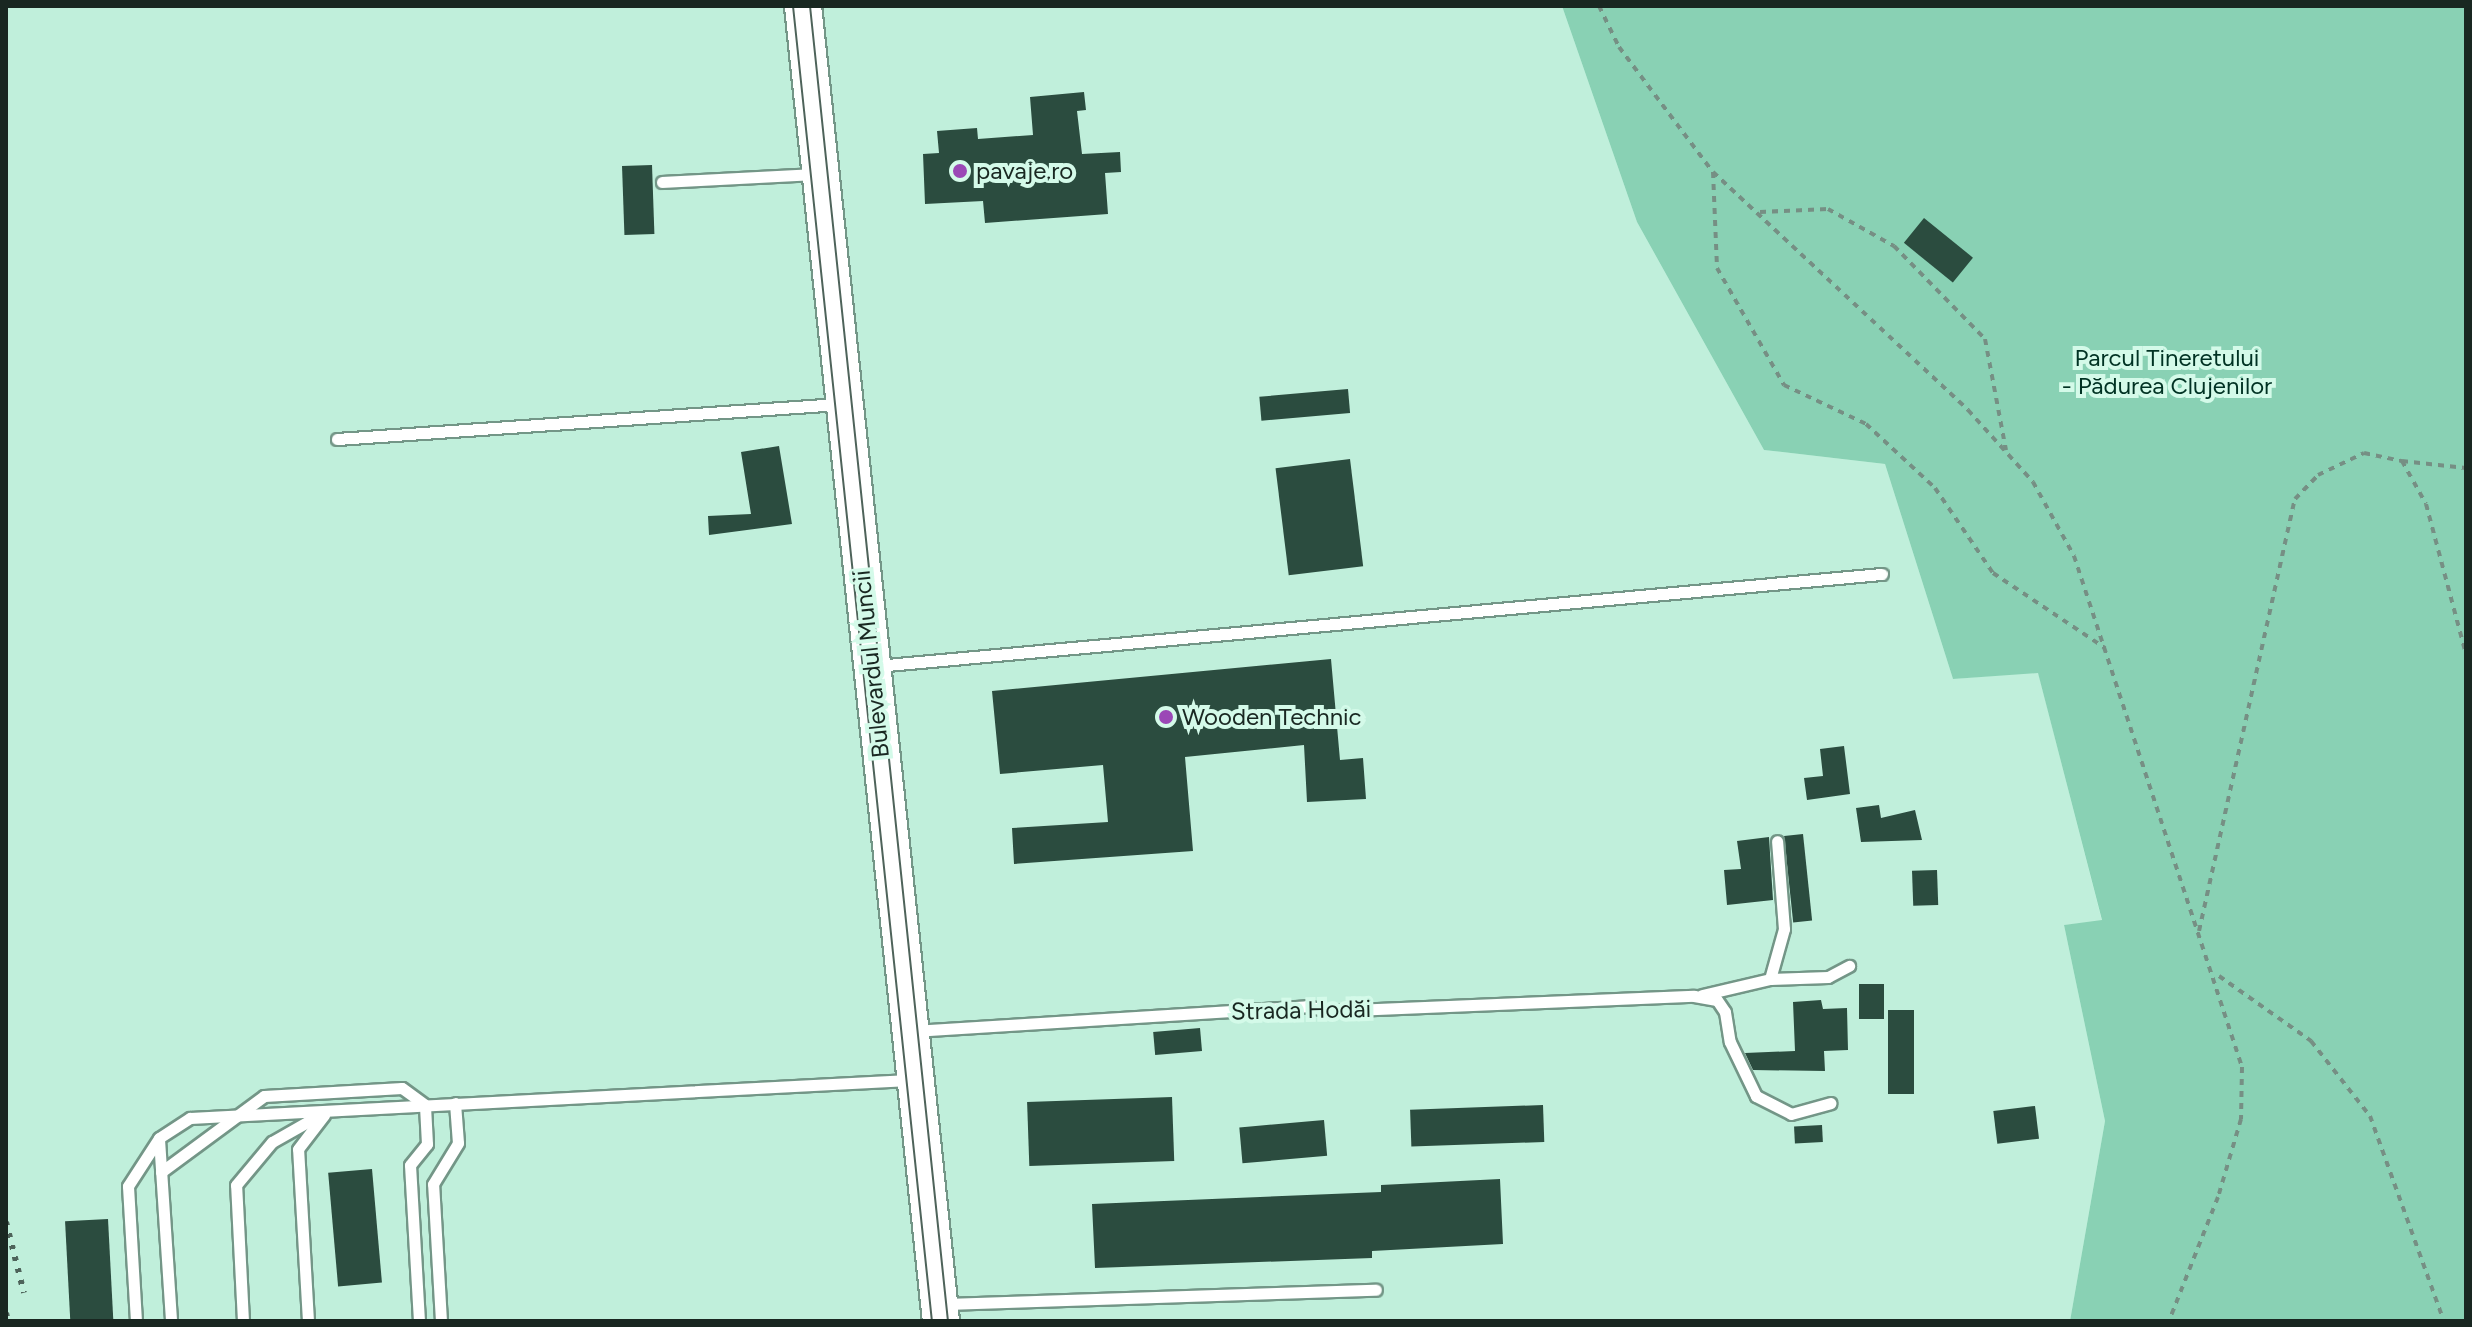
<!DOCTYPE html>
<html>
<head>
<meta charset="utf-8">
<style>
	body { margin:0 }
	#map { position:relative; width:2472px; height:1327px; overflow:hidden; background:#d4fae9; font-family:Figtree,sans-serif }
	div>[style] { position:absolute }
	.built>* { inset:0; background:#c0efdb }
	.green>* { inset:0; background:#89d1b4 }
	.building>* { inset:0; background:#2b4c3f; transform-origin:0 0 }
	.path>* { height:4px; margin-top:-2px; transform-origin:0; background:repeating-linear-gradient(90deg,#768f84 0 6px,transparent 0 12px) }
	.roads { filter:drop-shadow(2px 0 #739687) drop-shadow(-2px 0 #739687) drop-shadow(0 2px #739687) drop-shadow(0 -2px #739687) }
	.service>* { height:11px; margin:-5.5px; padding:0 5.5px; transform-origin:5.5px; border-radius:5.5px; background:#fff }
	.primary>* { height:36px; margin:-18px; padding:0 18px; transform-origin:18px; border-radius:18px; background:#fff }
	.tram>* { height:2px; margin:-1px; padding:0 1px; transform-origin:1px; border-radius:1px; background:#4e635a }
	.rail>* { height:6px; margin-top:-3px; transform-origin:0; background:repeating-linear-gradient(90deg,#4e635a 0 4px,transparent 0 12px) }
	.dots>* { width:22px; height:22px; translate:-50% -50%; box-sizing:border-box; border:4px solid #d4fae9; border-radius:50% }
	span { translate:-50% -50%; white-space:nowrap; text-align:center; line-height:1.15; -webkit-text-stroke:8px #d4fae9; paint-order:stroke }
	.poi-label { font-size:24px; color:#192721 }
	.left { translate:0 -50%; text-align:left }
	.park-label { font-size:24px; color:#003223 }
	.street-label { font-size:24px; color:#192721 }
	.frame { position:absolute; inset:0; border:8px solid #192721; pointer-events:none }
</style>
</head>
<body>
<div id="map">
	<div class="built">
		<div style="clip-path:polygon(6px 6px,1562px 6px,1637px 222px,1764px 450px,1885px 464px,1953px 679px,2038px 672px,2102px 921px,2064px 925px,2105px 1121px,2070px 1321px,6px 1321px)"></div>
	</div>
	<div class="green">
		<div style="clip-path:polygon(1562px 6px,2466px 6px,2466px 1321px,2070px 1321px,2105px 1121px,2064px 925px,2102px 920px,2038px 673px,1953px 679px,1885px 464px,1764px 450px,1637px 222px)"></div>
	</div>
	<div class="building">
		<div style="clip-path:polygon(1084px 92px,1086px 110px,1077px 111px,1082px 154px,1120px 152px,1121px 172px,1105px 173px,1108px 214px,985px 223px,983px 201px,925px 204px,923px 154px,939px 153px,937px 131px,977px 128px,978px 139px,1033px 135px,1030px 97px)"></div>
		<div style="left:652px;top:165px;width:69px;height:30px;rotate:88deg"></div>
		<div style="left:1924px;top:218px;width:63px;height:32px;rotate:39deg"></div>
		<div style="left:1348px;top:389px;width:24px;height:89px;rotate:85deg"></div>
		<div style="clip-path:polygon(779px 446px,792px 524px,709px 535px,708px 516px,751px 514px,741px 452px)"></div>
		<div style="left:1350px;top:459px;width:108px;height:75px;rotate:83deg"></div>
		<div style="clip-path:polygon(1331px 659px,1340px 760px,1363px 758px,1366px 799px,1307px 802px,1304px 745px,1185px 757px,1193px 851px,1014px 864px,1012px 828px,1108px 822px,1103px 765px,1000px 774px,992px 691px)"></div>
		<div style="clip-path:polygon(1844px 746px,1850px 794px,1807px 800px,1804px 778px,1823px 776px,1820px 749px)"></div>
		<div style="clip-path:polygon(1879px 805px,1881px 818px,1915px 810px,1922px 840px,1861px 842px,1856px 808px)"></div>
		<div style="left:1803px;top:834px;width:87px;height:19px;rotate:84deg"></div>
		<div style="clip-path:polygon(1769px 837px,1773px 900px,1727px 905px,1724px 870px,1741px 869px,1737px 841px)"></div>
		<div style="left:1937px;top:870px;width:35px;height:25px;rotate:88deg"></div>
		<div style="left:1859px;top:984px;width:25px;height:35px"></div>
		<div style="clip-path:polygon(1821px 1000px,1823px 1009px,1847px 1008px,1848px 1050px,1824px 1051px,1825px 1071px,1753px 1070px,1745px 1053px,1795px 1051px,1793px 1002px)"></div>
		<div style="left:1888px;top:1010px;width:26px;height:84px"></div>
		<div style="left:1200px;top:1028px;width:23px;height:47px;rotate:85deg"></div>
		<div style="left:1172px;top:1097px;width:64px;height:145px;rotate:88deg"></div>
		<div style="left:1543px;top:1105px;width:37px;height:133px;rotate:88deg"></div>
		<div style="left:2035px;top:1106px;width:33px;height:42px;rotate:83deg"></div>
		<div style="left:1324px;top:1120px;width:36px;height:85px;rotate:85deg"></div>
		<div style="left:1822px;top:1125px;width:17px;height:28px;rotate:87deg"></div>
		<div style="left:372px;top:1169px;width:114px;height:44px;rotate:85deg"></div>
		<div style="clip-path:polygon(1500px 1179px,1503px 1244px,1372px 1251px,1372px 1258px,1095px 1268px,1092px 1204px,1381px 1192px,1381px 1185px)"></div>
		<div style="left:108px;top:1219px;width:102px;height:43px;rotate:87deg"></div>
	</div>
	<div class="path">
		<div style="left:1599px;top:6px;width:46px;rotate:64deg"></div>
		<div style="left:1619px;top:47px;width:156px;rotate:53.1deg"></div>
		<div style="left:1713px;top:172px;width:349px;rotate:43deg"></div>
		<div style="left:1968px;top:410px;width:97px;rotate:47.9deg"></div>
		<div style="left:2033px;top:482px;width:85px;rotate:61deg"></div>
		<div style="left:2074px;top:556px;width:538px;rotate:71.8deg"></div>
		<div style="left:2242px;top:1067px;width:52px;rotate:91.1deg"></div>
		<div style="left:2241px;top:1119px;width:81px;rotate:106.4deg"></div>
		<div style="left:2218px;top:1197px;width:133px;rotate:111.6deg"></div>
		<div style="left:1713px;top:172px;width:96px;rotate:87.6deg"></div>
		<div style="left:1717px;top:268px;width:135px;rotate:60.2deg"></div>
		<div style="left:1784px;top:385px;width:91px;rotate:25.4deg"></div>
		<div style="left:1866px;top:424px;width:94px;rotate:42.8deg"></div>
		<div style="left:1935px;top:488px;width:103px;rotate:55.7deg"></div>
		<div style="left:1993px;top:573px;width:135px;rotate:33.8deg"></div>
		<div style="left:1760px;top:212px;width:68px;rotate:-2.5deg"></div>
		<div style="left:1828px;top:209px;width:76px;rotate:29.3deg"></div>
		<div style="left:1894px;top:246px;width:130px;rotate:45.6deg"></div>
		<div style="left:1985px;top:339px;width:113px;rotate:79.3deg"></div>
		<div style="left:2402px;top:461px;width:64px;rotate:6.2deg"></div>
		<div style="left:2199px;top:931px;width:443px;rotate:-77.5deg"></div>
		<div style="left:2295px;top:499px;width:33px;rotate:-46deg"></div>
		<div style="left:2318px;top:475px;width:51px;rotate:-25.6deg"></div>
		<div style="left:2364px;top:453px;width:39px;rotate:12deg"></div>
		<div style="left:2402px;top:461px;width:49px;rotate:60.8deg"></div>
		<div style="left:2426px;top:504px;width:155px;rotate:75.1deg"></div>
		<div style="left:2219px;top:976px;width:113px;rotate:35.2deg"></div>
		<div style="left:2311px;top:1041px;width:95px;rotate:51.8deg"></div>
		<div style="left:2370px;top:1116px;width:218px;rotate:70.2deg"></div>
	</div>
	<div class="roads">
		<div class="service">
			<div style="left:662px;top:182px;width:153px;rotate:-3deg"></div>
			<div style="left:337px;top:439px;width:503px;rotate:-3.99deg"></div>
			<div style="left:876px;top:666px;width:1010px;rotate:-5.23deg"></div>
			<div style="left:1770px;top:979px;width:52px;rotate:-74.4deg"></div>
			<div style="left:1784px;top:929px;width:88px;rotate:-94.5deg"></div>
			<div style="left:1702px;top:995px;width:70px;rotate:-13.2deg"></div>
			<div style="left:1770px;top:979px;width:58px;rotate:-2deg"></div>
			<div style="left:1828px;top:977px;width:24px;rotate:-28deg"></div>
			<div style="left:913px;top:1031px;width:395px;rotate:-3.6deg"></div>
			<div style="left:1307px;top:1006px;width:23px;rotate:13deg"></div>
			<div style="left:1329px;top:1011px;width:365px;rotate:-2.4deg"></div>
			<div style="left:1694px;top:996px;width:23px;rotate:10deg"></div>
			<div style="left:1717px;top:1000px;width:14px;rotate:56deg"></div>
			<div style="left:1725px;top:1012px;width:30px;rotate:81deg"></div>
			<div style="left:1730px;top:1042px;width:60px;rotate:64.3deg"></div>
			<div style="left:1756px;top:1096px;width:39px;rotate:27deg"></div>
			<div style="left:1791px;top:1114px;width:41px;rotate:-15.4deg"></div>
			<div style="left:159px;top:1139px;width:182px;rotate:86.2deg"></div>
			<div style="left:161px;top:1172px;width:128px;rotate:-36.4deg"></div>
			<div style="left:264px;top:1096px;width:138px;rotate:-3.3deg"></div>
			<div style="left:402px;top:1088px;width:27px;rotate:36deg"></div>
			<div style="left:944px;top:1304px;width:432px;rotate:-1.9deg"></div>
			<div style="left:136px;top:1321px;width:135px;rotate:-93.4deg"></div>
			<div style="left:128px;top:1186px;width:57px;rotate:-57.1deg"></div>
			<div style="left:159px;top:1138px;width:37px;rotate:-33deg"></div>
			<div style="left:190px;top:1118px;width:720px;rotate:-3.03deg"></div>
			<div style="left:243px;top:1321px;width:136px;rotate:-92.9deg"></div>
			<div style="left:236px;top:1185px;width:56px;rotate:-50.1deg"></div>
			<div style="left:272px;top:1142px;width:59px;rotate:-29.6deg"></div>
			<div style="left:308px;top:1321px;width:172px;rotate:-93.3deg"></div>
			<div style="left:298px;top:1149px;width:43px;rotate:-52.6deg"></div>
			<div style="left:419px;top:1321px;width:156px;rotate:-93.3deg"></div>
			<div style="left:410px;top:1165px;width:27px;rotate:-51deg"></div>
			<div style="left:427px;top:1144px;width:39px;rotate:-93deg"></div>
			<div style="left:441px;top:1321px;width:137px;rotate:-93.3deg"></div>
			<div style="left:433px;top:1184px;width:48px;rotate:-58.6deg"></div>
			<div style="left:458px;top:1143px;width:40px;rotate:-94.3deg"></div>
		</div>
		<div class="primary">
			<div style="left:803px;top:6px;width:1322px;rotate:84.01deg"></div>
		</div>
	</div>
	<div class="tram">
		<div style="left:793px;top:6px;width:1322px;rotate:83.97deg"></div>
		<div style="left:810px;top:6px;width:1322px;rotate:84.01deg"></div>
	</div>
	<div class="rail">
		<div style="left:6px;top:1222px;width:73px;rotate:75.8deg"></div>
		<div style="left:6px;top:1313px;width:8px;rotate:76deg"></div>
	</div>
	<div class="dots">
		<div style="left:960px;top:171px;background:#9b48b6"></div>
		<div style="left:1166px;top:717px;background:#9b48b6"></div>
	</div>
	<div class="poi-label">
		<span class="left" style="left:976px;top:171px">pavaje.ro</span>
		<span class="left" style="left:1182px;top:717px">Wooden Technic</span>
	</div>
	<div class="park-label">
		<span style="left:2167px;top:372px">Parcul Tineretului<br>- Pădurea Clujenilor</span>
	</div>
	<div class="street-label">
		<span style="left:871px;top:664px;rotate:-96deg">Bulevardul Muncii</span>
		<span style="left:1301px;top:1010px;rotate:-1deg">Strada Hodăi</span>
	</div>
	<div class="frame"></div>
</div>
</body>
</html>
